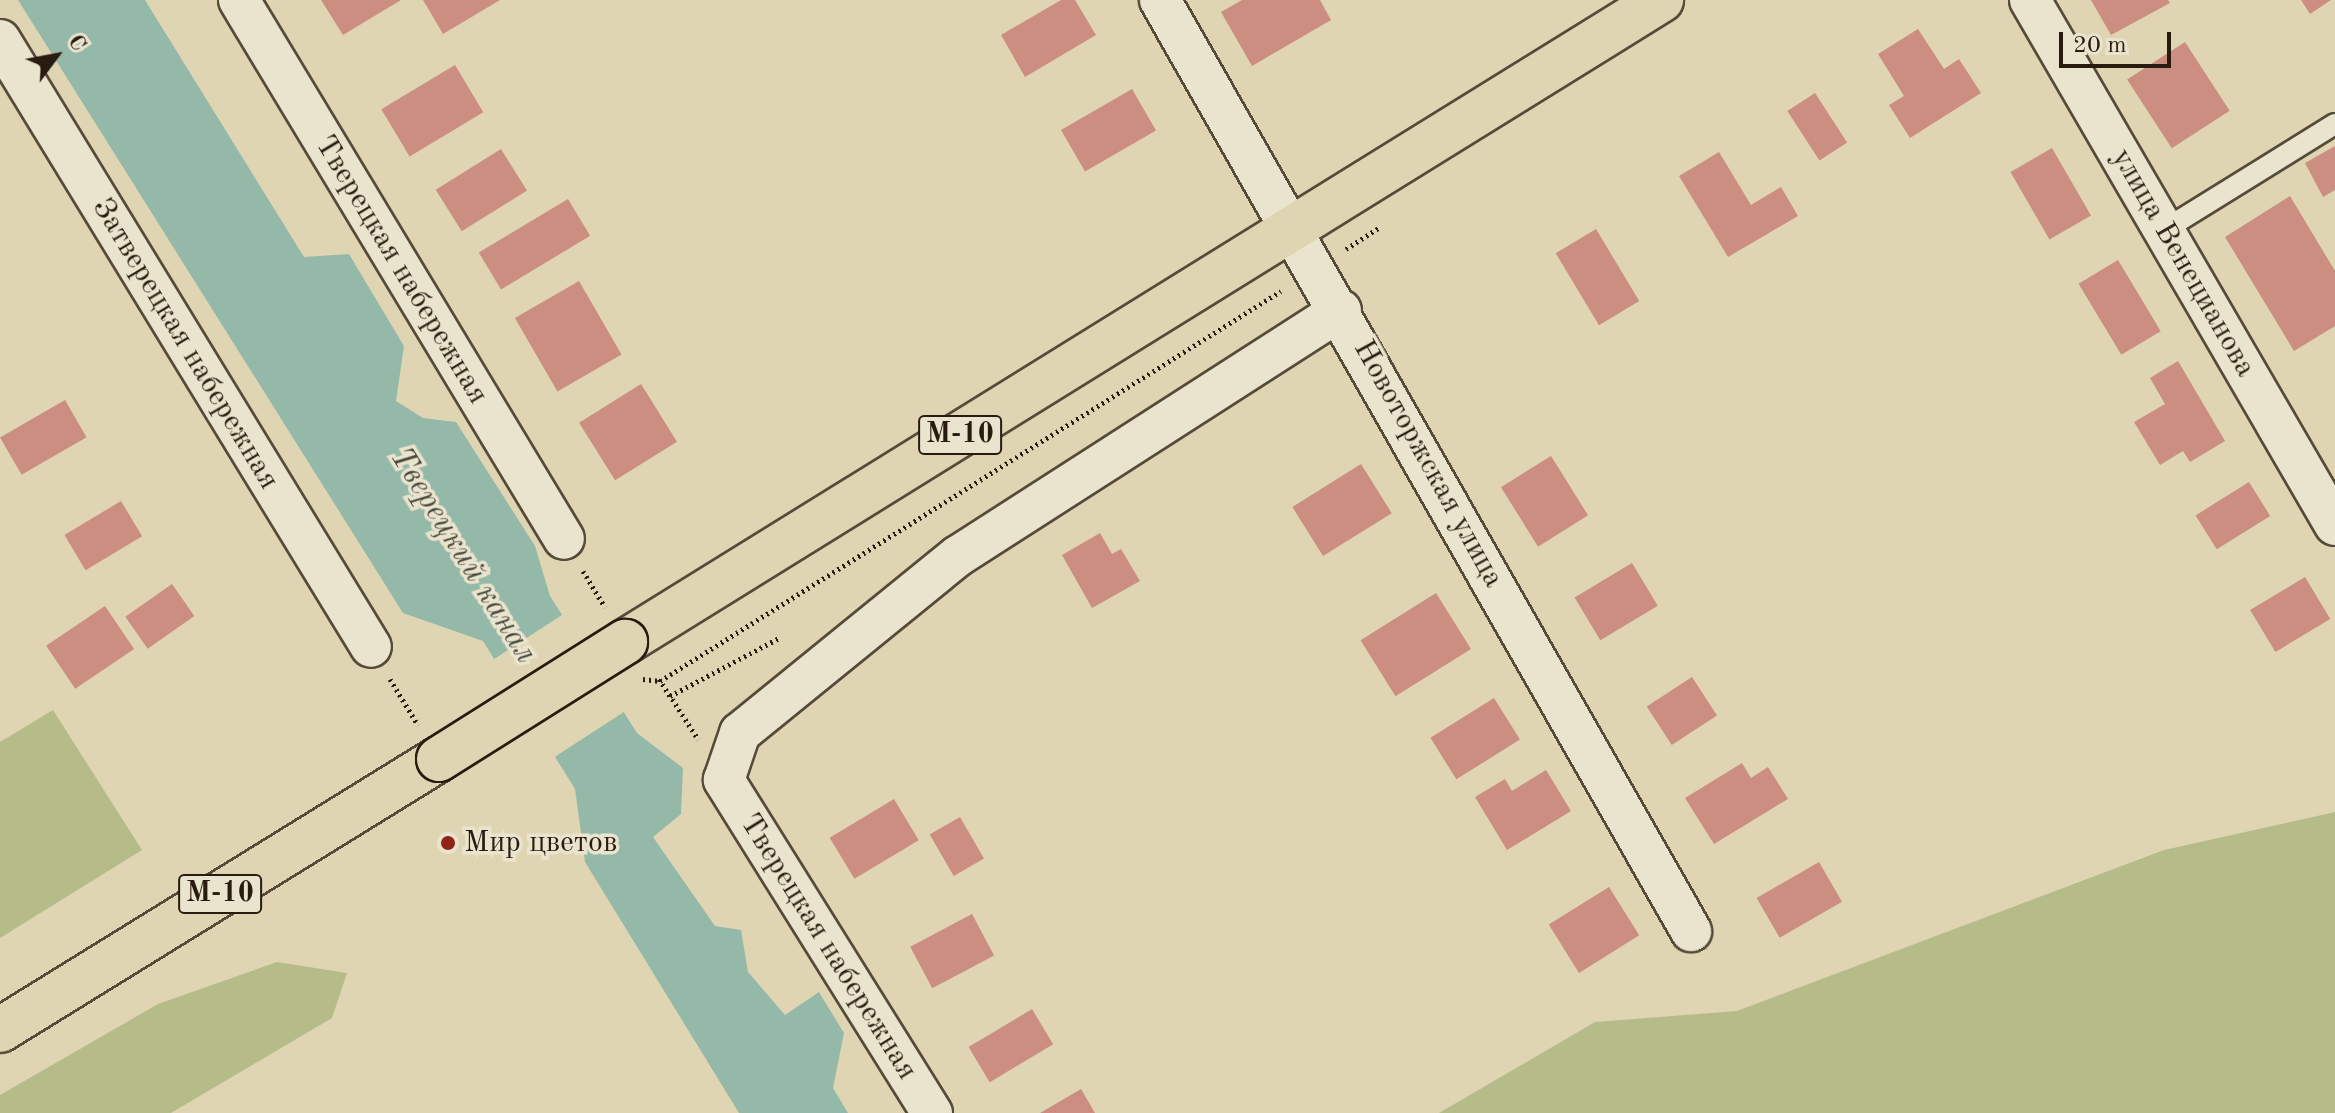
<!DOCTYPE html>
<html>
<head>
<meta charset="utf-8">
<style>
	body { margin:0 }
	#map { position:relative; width:2335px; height:1113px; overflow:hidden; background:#dfd5b3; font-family:"Old Standard TT",serif }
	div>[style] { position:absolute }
	.green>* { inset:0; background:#b5bc8a }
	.water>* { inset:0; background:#95b9a8 }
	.pier>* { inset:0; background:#dfd5b3; transform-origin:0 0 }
	.building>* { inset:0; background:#cb8e80; transform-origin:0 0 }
	.path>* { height:5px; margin-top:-2.5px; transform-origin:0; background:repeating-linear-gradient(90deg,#291b10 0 2px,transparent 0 6px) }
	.roads { filter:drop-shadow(2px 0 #564a39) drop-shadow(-2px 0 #564a39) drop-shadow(0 2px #564a39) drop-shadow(0 -2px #564a39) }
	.lane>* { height:20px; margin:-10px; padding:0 10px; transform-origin:10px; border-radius:10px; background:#eae4ce }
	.street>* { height:40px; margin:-20px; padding:0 20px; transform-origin:20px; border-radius:20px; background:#eae4ce }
	.highway>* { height:44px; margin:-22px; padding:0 22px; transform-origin:22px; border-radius:22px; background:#dfd5b3 }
	.bridges { filter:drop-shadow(2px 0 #291b10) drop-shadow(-2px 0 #291b10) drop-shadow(0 2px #291b10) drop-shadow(0 -2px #291b10) }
	.highway-bridge>* { height:44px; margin:-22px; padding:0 22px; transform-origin:22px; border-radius:22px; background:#dfd5b3 }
	.dots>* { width:22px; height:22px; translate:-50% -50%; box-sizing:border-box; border:4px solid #eae4ce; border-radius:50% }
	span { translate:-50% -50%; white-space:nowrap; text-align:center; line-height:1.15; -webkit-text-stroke:7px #eae4ce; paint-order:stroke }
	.shield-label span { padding:2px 6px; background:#eae4ce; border:2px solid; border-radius:6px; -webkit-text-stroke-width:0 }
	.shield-label { font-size:28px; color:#291b10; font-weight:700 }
	.street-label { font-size:30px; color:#291b10 }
	.poi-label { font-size:30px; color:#291b10 }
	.left { translate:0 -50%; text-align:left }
	.water-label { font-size:32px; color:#494a3e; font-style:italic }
	.north { position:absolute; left:16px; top:16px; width:80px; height:80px; -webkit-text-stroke:6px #eae4ce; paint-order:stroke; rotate:58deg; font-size:22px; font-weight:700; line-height:32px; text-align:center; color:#291b10 }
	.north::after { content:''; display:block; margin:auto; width:28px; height:36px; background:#291b10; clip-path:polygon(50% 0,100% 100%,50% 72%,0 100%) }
	.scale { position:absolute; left:2059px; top:32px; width:112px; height:36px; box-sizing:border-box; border:4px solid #291b10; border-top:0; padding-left:10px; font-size:24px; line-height:28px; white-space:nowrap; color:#291b10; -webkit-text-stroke:6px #eae4ce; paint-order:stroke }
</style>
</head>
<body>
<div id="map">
	<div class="green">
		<div style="clip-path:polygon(53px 710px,142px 850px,0 938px,0 742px)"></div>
		<div style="clip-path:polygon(2335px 812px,2335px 1113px,1439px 1113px,1595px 1022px,1737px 1011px,2164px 850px)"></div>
		<div style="clip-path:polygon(277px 962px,347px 973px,332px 1018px,171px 1113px,0 1113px,0 1095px,158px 1004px)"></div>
	</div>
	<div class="water">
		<div style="clip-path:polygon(18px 0,145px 0,304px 257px,349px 254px,404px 346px,396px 401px,423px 418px,456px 422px,535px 546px,550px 596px,637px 733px,683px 768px,681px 814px,653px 837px,715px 926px,741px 930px,748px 972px,785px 1015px,819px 992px,844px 1033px,833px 1088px,848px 1113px,739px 1113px,585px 862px,575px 789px,483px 641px,403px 613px)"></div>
	</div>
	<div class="pier">
		<div style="left:565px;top:613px;width:115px;height:89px;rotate:57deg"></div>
	</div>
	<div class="building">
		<div style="clip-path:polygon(321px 0,401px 0,343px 35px)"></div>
		<div style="clip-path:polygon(423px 0,500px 0,443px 34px)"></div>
		<div style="clip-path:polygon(1061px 0,1075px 0,1096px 35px,1025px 77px,1001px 35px)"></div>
		<div style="clip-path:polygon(1242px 0,1320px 0,1331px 20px,1252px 66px,1221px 12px)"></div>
		<div style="clip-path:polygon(2091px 0,2168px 0,2170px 3px,2111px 35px)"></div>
		<div style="clip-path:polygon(2301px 0,2331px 0,2310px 14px)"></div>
		<div style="clip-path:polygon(1918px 29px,1944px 69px,1959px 59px,1981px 93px,1910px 138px,1889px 105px,1904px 96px,1878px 54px)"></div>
		<div style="left:2185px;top:42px;width:82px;height:69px;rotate:57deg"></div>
		<div style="left:455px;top:65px;width:55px;height:86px;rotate:59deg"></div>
		<div style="left:1132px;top:89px;width:48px;height:82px;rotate:60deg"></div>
		<div style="left:1815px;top:93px;width:59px;height:33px;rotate:57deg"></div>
		<div style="clip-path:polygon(2335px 146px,2335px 190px,2323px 197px,2305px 163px)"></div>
		<div style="left:2052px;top:148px;width:78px;height:48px;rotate:60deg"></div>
		<div style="left:501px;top:149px;width:49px;height:77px;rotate:58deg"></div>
		<div style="clip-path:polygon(1719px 152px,1751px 205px,1781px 187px,1798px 216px,1728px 257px,1679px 176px)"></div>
		<div style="clip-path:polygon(2290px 196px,2335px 271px,2335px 326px,2294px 351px,2225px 237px)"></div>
		<div style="left:568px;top:199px;width:43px;height:104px;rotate:59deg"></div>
		<div style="left:1596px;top:229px;width:84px;height:47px;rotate:59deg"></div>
		<div style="left:2118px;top:260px;width:83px;height:46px;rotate:59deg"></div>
		<div style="left:579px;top:281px;width:85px;height:74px;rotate:60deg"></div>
		<div style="clip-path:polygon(2178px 361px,2225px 441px,2190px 462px,2183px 451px,2160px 465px,2134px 422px,2165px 404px,2150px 378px)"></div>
		<div style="left:641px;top:384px;width:68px;height:73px;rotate:58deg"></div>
		<div style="left:65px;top:400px;width:43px;height:75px;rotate:60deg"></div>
		<div style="left:1551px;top:456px;width:70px;height:59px;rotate:58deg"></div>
		<div style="left:1361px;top:464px;width:58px;height:81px;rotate:58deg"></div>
		<div style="left:2249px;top:482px;width:40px;height:63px;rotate:58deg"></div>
		<div style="left:121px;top:501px;width:41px;height:66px;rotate:59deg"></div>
		<div style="clip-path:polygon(1100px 533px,1112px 554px,1121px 549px,1140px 581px,1092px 608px,1062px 555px)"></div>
		<div style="left:1632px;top:563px;width:50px;height:67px;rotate:59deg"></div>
		<div style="left:2305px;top:577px;width:49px;height:64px;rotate:59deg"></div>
		<div style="left:172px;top:584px;width:39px;height:57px;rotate:55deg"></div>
		<div style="left:1436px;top:593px;width:66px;height:89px;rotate:58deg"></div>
		<div style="left:105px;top:606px;width:52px;height:71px;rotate:56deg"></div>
		<div style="left:1692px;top:677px;width:46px;height:54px;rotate:57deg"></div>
		<div style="left:1494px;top:698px;width:49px;height:75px;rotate:58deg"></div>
		<div style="clip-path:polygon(1742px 763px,1751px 778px,1768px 767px,1788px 799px,1714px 844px,1685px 798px)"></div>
		<div style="clip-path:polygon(1546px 770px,1571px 811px,1507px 850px,1475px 797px,1505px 779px,1512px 791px)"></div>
		<div style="left:894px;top:799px;width:48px;height:75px;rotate:59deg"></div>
		<div style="left:960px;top:817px;width:48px;height:35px;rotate:60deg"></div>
		<div style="left:1819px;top:862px;width:46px;height:72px;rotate:60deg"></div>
		<div style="left:1609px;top:887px;width:57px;height:71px;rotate:58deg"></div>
		<div style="left:972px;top:914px;width:47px;height:70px;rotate:62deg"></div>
		<div style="left:1032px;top:1009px;width:41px;height:74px;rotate:59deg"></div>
		<div style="clip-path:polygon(1081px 1089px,1095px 1113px,1040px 1113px)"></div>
	</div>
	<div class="path">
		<div style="left:1346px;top:249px;width:40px;rotate:-32.9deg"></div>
		<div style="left:583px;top:571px;width:42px;rotate:58.6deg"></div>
		<div style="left:390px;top:679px;width:54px;rotate:58.7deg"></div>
		<div style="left:643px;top:679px;width:17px;rotate:7deg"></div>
		<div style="left:660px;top:681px;width:733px;rotate:-32.13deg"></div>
		<div style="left:659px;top:679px;width:20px;rotate:57deg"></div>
		<div style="left:670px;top:696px;width:123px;rotate:-28deg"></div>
		<div style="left:669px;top:694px;width:54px;rotate:57.2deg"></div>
	</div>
	<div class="roads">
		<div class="lane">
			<div style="left:2164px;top:230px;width:201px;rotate:-31.8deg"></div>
		</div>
		<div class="street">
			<div style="left:239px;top:0;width:629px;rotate:58.91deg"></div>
			<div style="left:1160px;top:0;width:1072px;rotate:60.3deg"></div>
			<div style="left:2030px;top:0;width:607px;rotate:59.85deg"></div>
			<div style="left:0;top:40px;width:711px;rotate:58.57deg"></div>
			<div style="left:932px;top:1113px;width:393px;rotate:-122deg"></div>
			<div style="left:724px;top:780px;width:50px;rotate:-71.2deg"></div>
			<div style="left:740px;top:733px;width:281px;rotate:-39.1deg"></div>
			<div style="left:958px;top:556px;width:455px;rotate:-32.7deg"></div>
		</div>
		<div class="highway">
			<div style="left:625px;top:642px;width:1219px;rotate:-31.79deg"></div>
			<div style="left:0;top:1030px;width:516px;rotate:-31.69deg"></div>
		</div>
	</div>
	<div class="bridges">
		<div class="highway-bridge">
			<div style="left:439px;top:759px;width:220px;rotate:-32.2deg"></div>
		</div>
	</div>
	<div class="dots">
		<div style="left:448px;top:843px;background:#8f2418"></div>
	</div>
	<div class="shield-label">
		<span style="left:960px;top:435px">М-10</span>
		<span style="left:220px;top:894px">М-10</span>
	</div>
	<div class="street-label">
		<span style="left:2183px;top:263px;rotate:60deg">улица Венецианова</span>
		<span style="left:401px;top:270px;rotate:59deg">Тверецкая набережная</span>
		<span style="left:185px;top:344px;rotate:59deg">Затверецкая набережная</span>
		<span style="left:1428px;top:464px;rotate:61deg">Новоторжская улица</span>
		<span style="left:828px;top:947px;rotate:58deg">Тверецкая набережная</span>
	</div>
	<div class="poi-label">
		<span class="left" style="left:464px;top:843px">Мир цветов</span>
	</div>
	<div class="water-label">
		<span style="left:462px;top:556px;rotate:58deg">Тверецкий канал</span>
	</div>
	<div class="north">С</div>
	<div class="scale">20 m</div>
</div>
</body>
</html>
